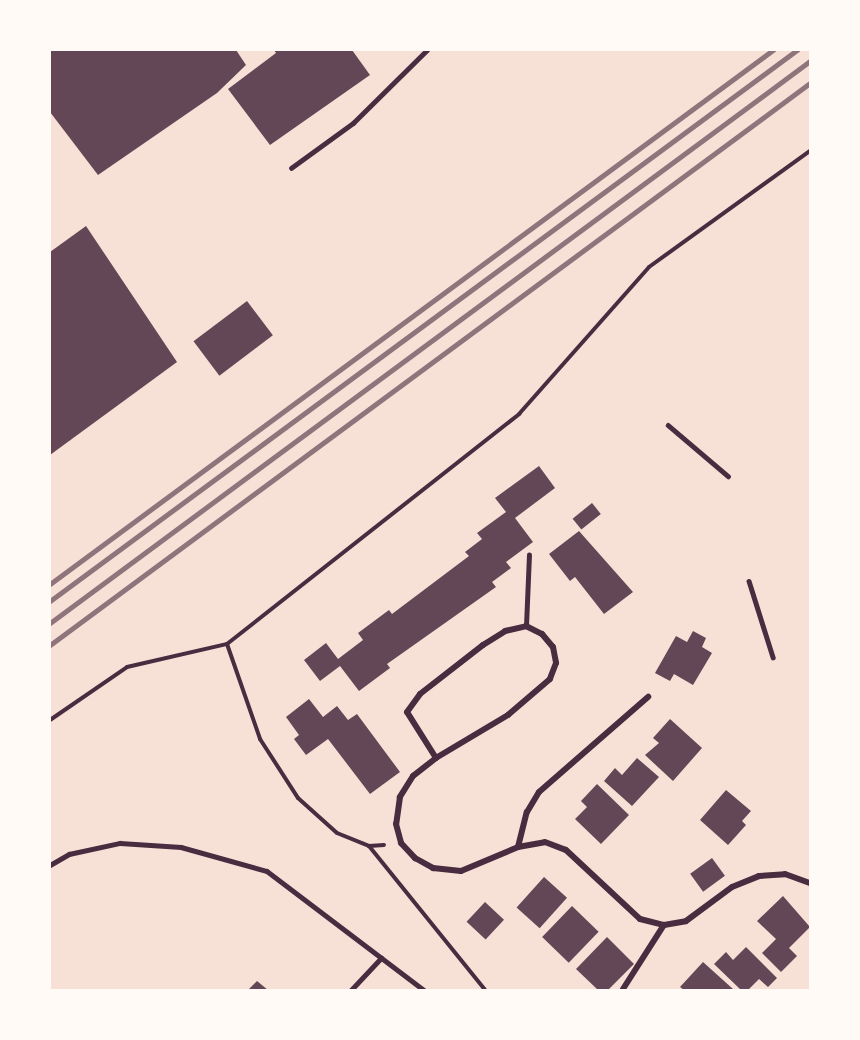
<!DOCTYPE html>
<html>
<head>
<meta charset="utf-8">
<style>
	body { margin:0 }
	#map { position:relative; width:860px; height:1040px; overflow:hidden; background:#f7e1d7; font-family:"DejaVu Sans",sans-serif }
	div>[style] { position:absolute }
	.building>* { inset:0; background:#644757; transform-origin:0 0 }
	.path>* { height:4px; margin:-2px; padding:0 2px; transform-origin:2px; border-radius:2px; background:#4a2c40 }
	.service>* { height:4.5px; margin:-2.25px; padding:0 2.25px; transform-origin:2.25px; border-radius:2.25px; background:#4a2c40 }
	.minor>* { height:6px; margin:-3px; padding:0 3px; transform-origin:3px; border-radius:3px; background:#4a2c40 }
	.rail>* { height:4.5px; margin:-2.25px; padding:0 2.25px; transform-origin:2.25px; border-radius:2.25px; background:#8f747c }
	span { translate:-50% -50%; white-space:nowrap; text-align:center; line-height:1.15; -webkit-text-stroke:4.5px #fffaf5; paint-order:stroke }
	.frame { position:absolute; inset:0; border:51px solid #fffaf5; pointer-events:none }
</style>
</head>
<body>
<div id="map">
	<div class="building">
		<div style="clip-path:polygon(50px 50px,236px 50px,246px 65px,217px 93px,98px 175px,50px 112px)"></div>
		<div style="clip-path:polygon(274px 50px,352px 50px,370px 75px,270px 145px,228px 89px,276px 53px)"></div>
		<div style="clip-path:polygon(86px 226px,177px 362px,50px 455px,50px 252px)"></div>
		<div style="left:247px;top:301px;width:43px;height:67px;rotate:53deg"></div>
		<div style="clip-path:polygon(539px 466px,555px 488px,515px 518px,533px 542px,506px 562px,511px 568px,492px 582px,496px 587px,387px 664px,390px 668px,359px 691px,340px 666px,320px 681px,304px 660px,326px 643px,338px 659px,363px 640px,358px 633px,389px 610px,392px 614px,469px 556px,465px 552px,482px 539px,477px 533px,506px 512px,495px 498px)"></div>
		<div style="left:592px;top:503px;width:14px;height:25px;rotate:51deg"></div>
		<div style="clip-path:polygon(579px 531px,633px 592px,604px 614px,575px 577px,570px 581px,549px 554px)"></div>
		<div style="clip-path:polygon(693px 631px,706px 638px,702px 647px,712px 653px,693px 685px,674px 674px,670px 681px,655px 673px,676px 636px,687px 642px)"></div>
		<div style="clip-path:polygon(309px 699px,323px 717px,337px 706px,348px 720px,357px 714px,400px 772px,370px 794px,328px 739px,306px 755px,294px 739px,299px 735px,286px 717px)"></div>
		<div style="clip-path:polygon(670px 719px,702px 748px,673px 781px,645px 755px,659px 743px,653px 738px)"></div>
		<div style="clip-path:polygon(637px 758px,659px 777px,632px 806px,604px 781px,615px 768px,622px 775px)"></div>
		<div style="clip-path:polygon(597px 784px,629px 815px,601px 844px,575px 819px,587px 807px,581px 801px)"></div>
		<div style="clip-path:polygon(726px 790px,751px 811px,742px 821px,746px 825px,728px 845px,700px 820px)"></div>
		<div style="left:712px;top:858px;width:22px;height:27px;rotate:54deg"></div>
		<div style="left:544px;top:877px;width:31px;height:41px;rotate:42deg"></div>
		<div style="clip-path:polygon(783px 896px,810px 927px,789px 948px,797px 956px,781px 972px,762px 953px,776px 939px,757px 921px)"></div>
		<div style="left:485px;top:902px;width:26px;height:27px;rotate:43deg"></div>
		<div style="left:572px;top:906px;width:37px;height:43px;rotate:44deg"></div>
		<div style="clip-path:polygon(607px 937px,634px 964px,608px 990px,598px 990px,576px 969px)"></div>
		<div style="clip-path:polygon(746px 947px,777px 978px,768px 987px,759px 979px,748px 990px,741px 990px,714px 964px,726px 952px,733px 960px)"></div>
		<div style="clip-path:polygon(703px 962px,733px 989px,731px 990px,684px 990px,680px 987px)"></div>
		<div style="clip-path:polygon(257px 981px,268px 990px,248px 990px)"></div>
	</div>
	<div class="path">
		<div style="left:227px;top:644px;width:101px;rotate:70.8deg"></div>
		<div style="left:260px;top:739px;width:70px;rotate:57.2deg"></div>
		<div style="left:298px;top:798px;width:52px;rotate:41.9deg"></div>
		<div style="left:337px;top:833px;width:35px;rotate:22deg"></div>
		<div style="left:369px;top:846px;width:15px;rotate:-4deg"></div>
		<div style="left:50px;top:720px;width:93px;rotate:-34.5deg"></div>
		<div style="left:127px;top:667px;width:103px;rotate:-13deg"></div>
		<div style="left:227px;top:644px;width:372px;rotate:-38.2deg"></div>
		<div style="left:519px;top:414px;width:196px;rotate:-48.5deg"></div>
		<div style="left:649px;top:267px;width:198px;rotate:-35.8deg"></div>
		<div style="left:369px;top:846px;width:185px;rotate:51.1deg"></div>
	</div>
	<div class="service">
		<div style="left:291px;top:168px;width:77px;rotate:-36deg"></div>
		<div style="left:353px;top:123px;width:104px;rotate:-44.6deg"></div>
		<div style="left:668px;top:425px;width:79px;rotate:40.4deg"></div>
		<div style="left:749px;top:581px;width:80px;rotate:72.5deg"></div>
		<div style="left:526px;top:626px;width:71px;rotate:-87.6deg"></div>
		<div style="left:50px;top:865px;width:22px;rotate:-30deg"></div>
		<div style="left:69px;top:854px;width:52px;rotate:-12.2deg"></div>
		<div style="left:120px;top:843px;width:61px;rotate:3.8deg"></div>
		<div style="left:181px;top:847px;width:89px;rotate:15.6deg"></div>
		<div style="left:267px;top:871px;width:197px;rotate:37.2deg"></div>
		<div style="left:351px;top:990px;width:44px;rotate:-46.8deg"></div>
	</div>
	<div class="minor">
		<div style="left:436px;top:758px;width:54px;rotate:-122.2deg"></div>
		<div style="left:407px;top:712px;width:22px;rotate:-54deg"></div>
		<div style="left:420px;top:694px;width:80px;rotate:-37.9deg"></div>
		<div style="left:483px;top:645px;width:26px;rotate:-32deg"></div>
		<div style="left:505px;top:631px;width:22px;rotate:-13deg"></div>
		<div style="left:526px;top:626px;width:18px;rotate:27deg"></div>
		<div style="left:542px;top:634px;width:17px;rotate:50deg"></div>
		<div style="left:553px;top:647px;width:16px;rotate:79deg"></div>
		<div style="left:556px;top:663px;width:17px;rotate:111deg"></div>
		<div style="left:550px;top:679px;width:55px;rotate:139.4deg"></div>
		<div style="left:508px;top:715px;width:84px;rotate:149.2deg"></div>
		<div style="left:436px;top:758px;width:29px;rotate:142deg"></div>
		<div style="left:413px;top:776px;width:25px;rotate:122deg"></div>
		<div style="left:400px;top:797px;width:27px;rotate:98deg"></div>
		<div style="left:396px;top:824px;width:20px;rotate:75deg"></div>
		<div style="left:401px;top:843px;width:21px;rotate:47deg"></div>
		<div style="left:415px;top:858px;width:21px;rotate:29deg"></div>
		<div style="left:433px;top:868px;width:28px;rotate:6deg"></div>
		<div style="left:461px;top:871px;width:62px;rotate:-22.8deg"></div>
		<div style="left:518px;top:847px;width:27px;rotate:-10deg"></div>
		<div style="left:545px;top:842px;width:22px;rotate:21deg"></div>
		<div style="left:566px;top:850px;width:101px;rotate:43deg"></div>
		<div style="left:640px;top:919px;width:25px;rotate:14deg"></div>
		<div style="left:664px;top:925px;width:22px;rotate:-10deg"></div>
		<div style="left:686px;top:921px;width:57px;rotate:-36.5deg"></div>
		<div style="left:732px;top:887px;width:29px;rotate:-22deg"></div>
		<div style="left:759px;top:876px;width:26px;rotate:-4deg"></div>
		<div style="left:785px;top:874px;width:27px;rotate:20deg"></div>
		<div style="left:518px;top:847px;width:36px;rotate:-76deg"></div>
		<div style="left:527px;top:812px;width:23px;rotate:-59deg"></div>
		<div style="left:539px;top:792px;width:145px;rotate:-41.1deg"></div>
		<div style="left:623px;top:989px;width:76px;rotate:-57.4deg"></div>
	</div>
	<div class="rail">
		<div style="left:50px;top:584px;width:899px;rotate:-36.45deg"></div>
		<div style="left:50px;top:601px;width:928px;rotate:-36.41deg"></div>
		<div style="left:50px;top:623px;width:945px;rotate:-36.48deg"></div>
		<div style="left:50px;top:645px;width:945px;rotate:-36.48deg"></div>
	</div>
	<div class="frame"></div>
</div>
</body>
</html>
